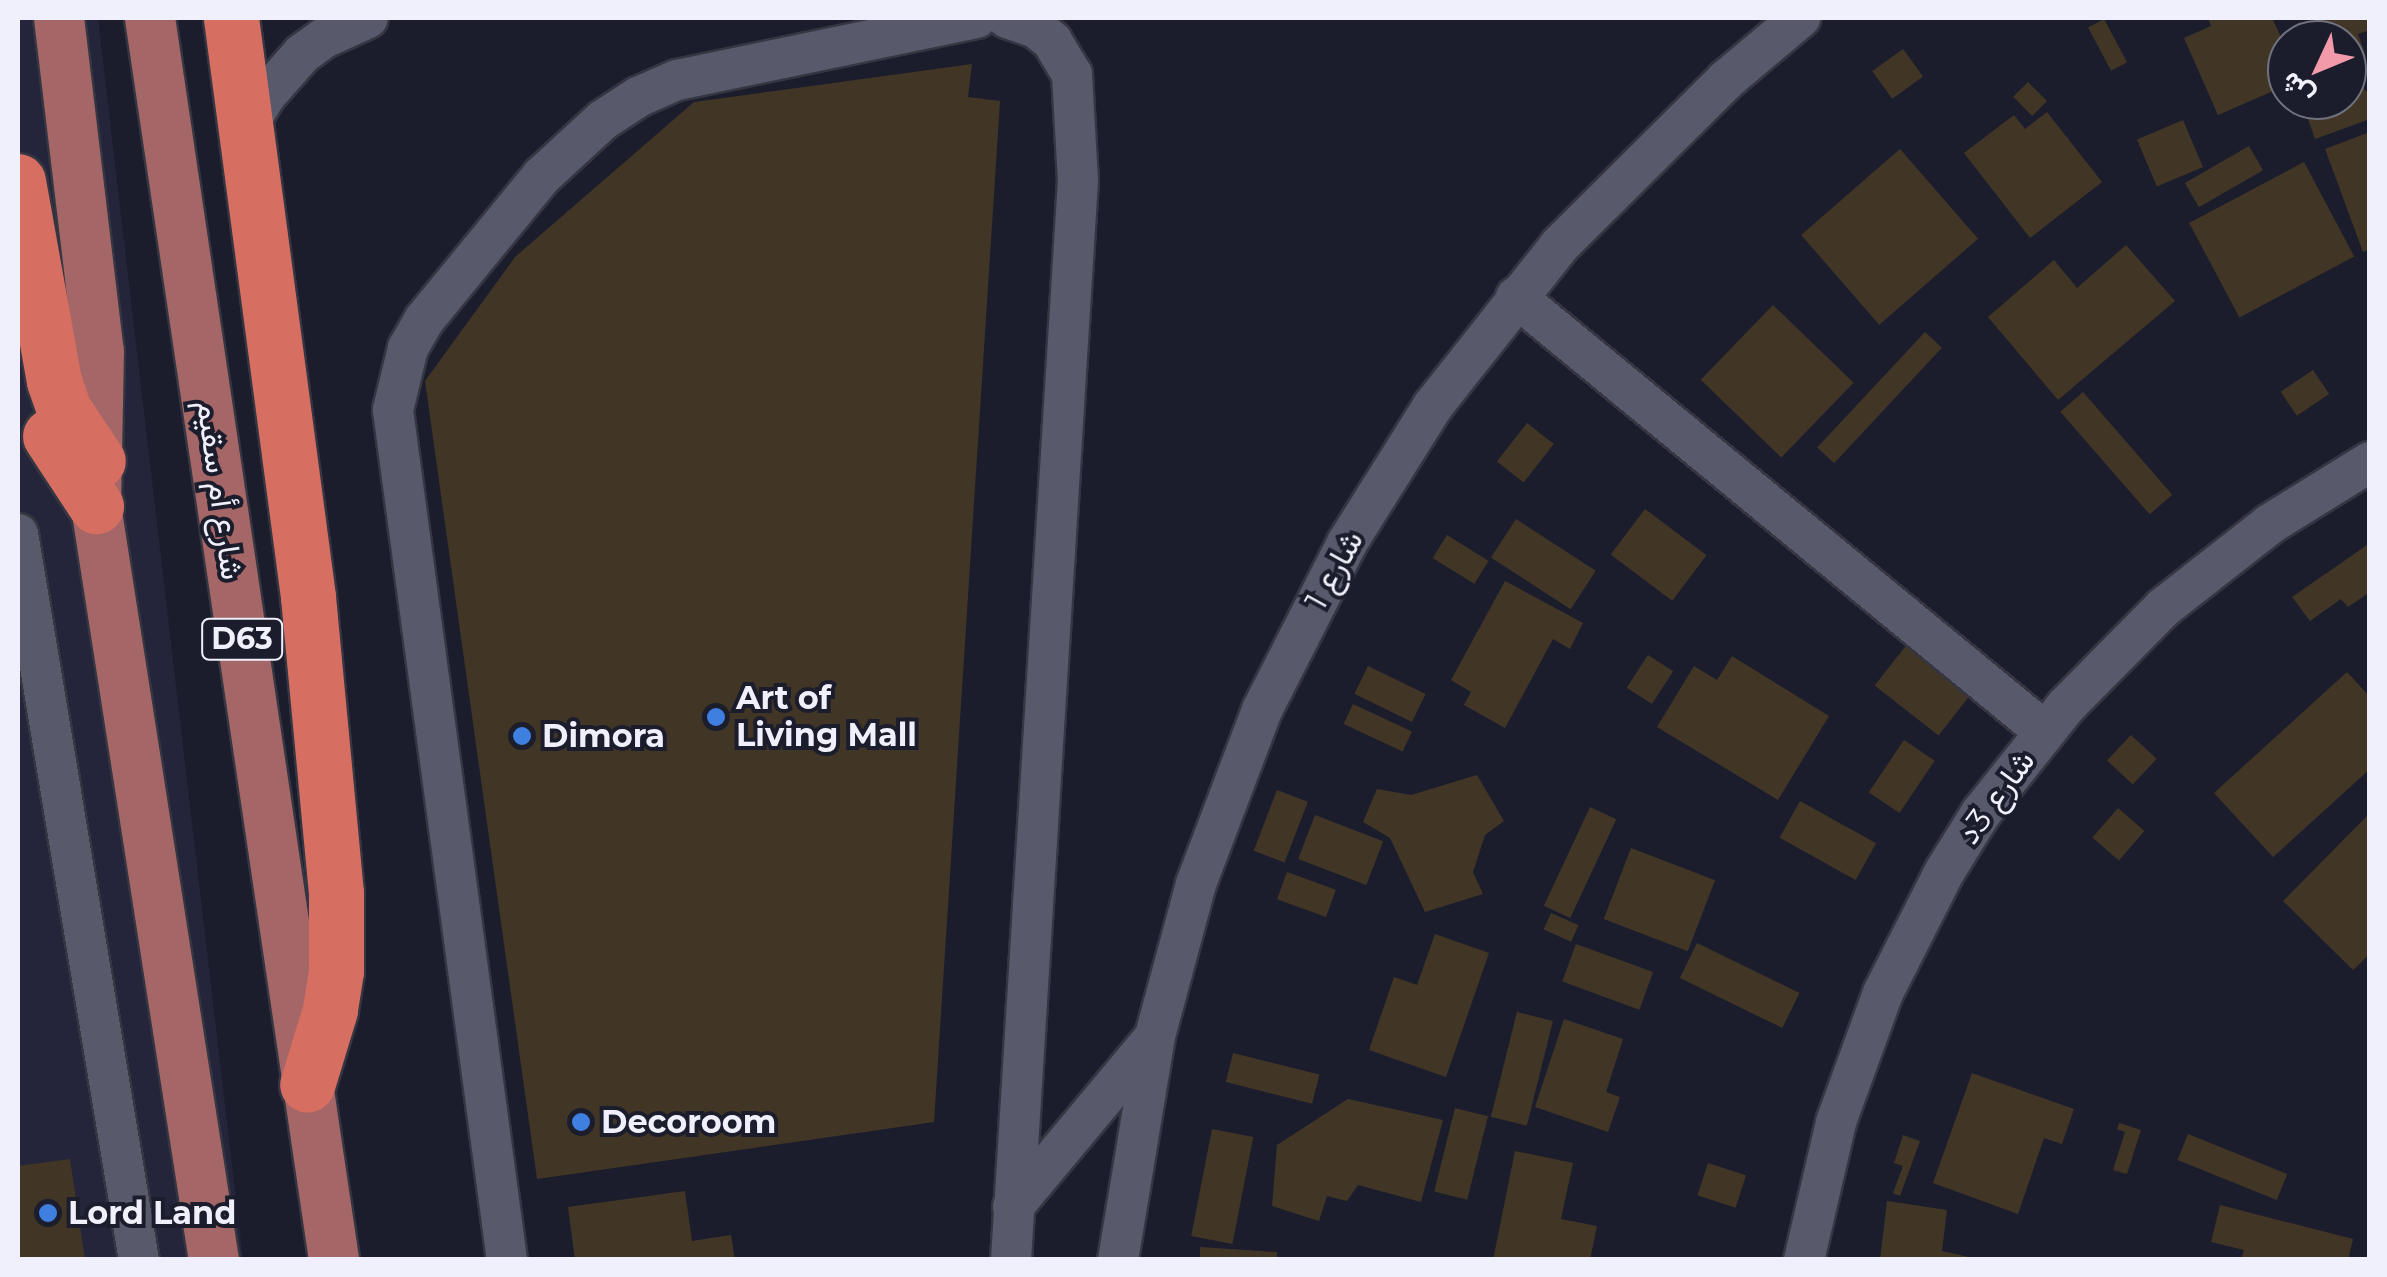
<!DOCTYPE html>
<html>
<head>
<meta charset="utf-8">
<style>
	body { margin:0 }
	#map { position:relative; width:2387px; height:1277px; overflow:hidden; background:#1c1d2c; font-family:Montserrat,Vazirmatn,sans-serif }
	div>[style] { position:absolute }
	.built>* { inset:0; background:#24243a }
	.building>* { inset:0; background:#413626; transform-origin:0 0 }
	.roads { filter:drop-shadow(2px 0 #353642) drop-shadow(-2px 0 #353642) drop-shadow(0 2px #353642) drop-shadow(0 -2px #353642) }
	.minor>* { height:40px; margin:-20px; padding:0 20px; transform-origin:20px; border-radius:20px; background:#58596b }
	.major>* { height:50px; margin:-25px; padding:0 25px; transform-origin:25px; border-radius:25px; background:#a46666 }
	.highway>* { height:55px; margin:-27.5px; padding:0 27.5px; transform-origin:27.5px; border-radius:27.5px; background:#d76e62 }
	.dots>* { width:28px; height:28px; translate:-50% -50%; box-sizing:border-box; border:5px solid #1c1d2c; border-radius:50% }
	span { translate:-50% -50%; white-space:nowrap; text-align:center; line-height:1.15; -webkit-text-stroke:8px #1c1d2c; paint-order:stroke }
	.shield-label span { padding:2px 8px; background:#1c1d2c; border:2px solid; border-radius:8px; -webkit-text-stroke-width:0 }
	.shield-label { font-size:30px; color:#eff0fb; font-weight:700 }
	.street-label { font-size:32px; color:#eff0fb }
	.poi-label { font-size:32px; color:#eff0fb; font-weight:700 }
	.left { translate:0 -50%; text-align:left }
	.frame { position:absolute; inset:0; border:20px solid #eff0fb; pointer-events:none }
	.north { position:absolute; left:2267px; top:20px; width:100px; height:100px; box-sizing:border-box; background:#1c1d2c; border:2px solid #70717f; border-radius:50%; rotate:226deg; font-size:28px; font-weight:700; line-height:40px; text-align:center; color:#eff0fb }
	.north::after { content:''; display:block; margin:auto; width:35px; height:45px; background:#f39aaa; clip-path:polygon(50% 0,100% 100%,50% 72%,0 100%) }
</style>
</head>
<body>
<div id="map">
	<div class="built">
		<div style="clip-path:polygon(18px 18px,98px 18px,243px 1259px,18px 1259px)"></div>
	</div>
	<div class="building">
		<div style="clip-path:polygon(2208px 18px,2272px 18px,2287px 50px,2287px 85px,2218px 115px,2184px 38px,2211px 26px)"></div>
		<div style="clip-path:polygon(2315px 18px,2370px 18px,2370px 30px,2358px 34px,2365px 54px,2347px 61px,2347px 40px,2323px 40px)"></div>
		<div style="left:2104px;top:19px;width:49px;height:18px;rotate:62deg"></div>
		<div style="left:1903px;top:49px;width:34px;height:38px;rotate:54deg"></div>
		<div style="clip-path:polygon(972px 64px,968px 97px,1000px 101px,934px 1122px,537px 1179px,425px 381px,515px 257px,694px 102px)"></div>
		<div style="clip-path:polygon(2358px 72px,2365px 91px,2370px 90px,2370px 119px,2315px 139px,2306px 113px,2327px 105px,2326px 100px,2347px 100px,2347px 76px)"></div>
		<div style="left:2028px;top:82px;width:27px;height:21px;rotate:45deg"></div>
		<div style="clip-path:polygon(2047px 112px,2102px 182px,2030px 238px,1964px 153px,2014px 115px,2025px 129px)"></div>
		<div style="left:2183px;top:120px;width:51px;height:50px;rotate:67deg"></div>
		<div style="clip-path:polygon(2370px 132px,2370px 249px,2363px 252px,2325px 149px)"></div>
		<div style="left:2249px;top:146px;width:28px;height:74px;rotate:60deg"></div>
		<div style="left:1900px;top:149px;width:119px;height:131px;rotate:49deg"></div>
		<div style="left:2304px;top:162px;width:107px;height:130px;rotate:62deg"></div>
		<div style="clip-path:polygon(2126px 245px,2175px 301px,2058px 400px,1988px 317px,2054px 260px,2077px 288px)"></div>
		<div style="left:1773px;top:305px;width:112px;height:104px;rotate:44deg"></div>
		<div style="left:1925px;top:332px;width:23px;height:158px;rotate:43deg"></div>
		<div style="left:2313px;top:370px;width:29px;height:39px;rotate:56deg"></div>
		<div style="left:2083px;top:392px;width:136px;height:30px;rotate:49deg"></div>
		<div style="left:1527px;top:423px;width:34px;height:49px;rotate:38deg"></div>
		<div style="left:1645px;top:509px;width:77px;height:57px;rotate:37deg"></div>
		<div style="left:1516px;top:519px;width:95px;height:46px;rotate:33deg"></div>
		<div style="left:1447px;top:535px;width:49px;height:27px;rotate:32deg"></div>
		<div style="clip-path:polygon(2370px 543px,2370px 592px,2348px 607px,2341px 599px,2310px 621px,2292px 597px)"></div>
		<div style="clip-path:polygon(1505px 581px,1583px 623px,1570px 649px,1553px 639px,1505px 728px,1464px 705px,1471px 692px,1451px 680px)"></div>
		<div style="left:1908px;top:643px;width:81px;height:54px;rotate:38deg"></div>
		<div style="left:1648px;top:655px;width:30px;height:39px;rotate:33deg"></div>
		<div style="clip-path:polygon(1732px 656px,1829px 716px,1778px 800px,1657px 727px,1694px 666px,1717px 680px)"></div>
		<div style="left:1368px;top:666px;width:64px;height:31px;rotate:26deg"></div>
		<div style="clip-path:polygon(2347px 672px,2370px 697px,2370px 769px,2273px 857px,2214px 793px)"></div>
		<div style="left:1353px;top:704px;width:65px;height:22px;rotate:25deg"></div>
		<div style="left:2131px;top:735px;width:35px;height:35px;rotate:43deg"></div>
		<div style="left:1904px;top:740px;width:37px;height:63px;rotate:34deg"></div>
		<div style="clip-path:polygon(1477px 775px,1504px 821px,1485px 835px,1473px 872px,1483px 894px,1425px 912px,1390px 838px,1363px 822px,1377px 789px,1411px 795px)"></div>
		<div style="left:1277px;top:790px;width:33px;height:65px;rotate:21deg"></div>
		<div style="left:1800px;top:801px;width:87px;height:42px;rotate:29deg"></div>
		<div style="left:1590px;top:807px;width:29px;height:109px;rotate:25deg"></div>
		<div style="left:2118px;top:808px;width:35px;height:39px;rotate:41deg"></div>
		<div style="clip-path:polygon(2370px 813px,2370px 954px,2353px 970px,2283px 901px)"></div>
		<div style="left:1315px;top:815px;width:73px;height:47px;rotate:21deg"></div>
		<div style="left:1631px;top:848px;width:90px;height:76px;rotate:21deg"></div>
		<div style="left:1287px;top:872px;width:52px;height:29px;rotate:20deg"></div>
		<div style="left:1551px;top:913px;width:30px;height:18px;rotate:24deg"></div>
		<div style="clip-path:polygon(1435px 934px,1489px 953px,1446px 1077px,1369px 1050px,1394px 977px,1417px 985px)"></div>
		<div style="left:1697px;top:943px;width:114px;height:39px;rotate:26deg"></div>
		<div style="left:1576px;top:944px;width:82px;height:40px;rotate:20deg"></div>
		<div style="left:1517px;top:1012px;width:37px;height:108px;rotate:14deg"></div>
		<div style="clip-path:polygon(1564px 1019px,1623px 1039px,1606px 1092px,1620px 1097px,1608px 1132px,1535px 1107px)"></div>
		<div style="left:1233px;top:1053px;width:89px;height:30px;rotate:14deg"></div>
		<div style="clip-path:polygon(1972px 1073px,2074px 1109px,2062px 1144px,2044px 1138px,2018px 1214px,1933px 1183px)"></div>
		<div style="clip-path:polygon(1348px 1099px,1443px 1120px,1421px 1202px,1358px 1185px,1347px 1201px,1327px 1196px,1319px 1221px,1272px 1206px,1277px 1145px)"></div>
		<div style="left:1455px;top:1108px;width:34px;height:86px;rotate:14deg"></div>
		<div style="clip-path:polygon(2119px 1123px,2141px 1130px,2127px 1174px,2113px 1170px,2125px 1132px,2117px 1129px)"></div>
		<div style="left:1212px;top:1129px;width:42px;height:109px;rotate:11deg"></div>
		<div style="left:2188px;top:1134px;width:107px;height:28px;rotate:22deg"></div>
		<div style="clip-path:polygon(1903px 1135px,1920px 1141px,1900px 1196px,1893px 1193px,1903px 1166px,1894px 1163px)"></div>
		<div style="clip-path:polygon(1515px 1151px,1573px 1163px,1561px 1219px,1597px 1226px,1590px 1260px,1493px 1260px)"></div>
		<div style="clip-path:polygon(70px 1159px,85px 1260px,18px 1260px,18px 1166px)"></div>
		<div style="left:1708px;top:1163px;width:40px;height:34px;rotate:18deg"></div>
		<div style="clip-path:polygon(685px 1191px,692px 1241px,731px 1235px,735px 1260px,575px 1260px,568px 1207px)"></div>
		<div style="clip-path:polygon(1887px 1201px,1947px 1210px,1942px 1251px,1982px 1260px,1880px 1260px)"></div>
		<div style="clip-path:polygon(2220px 1205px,2353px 1239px,2348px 1260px,2241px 1260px,2244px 1250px,2211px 1242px)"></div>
		<div style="clip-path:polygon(1200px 1247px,1277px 1252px,1277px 1260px,1200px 1260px)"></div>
	</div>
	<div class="roads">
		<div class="minor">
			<div style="left:1007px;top:18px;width:31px;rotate:19deg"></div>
			<div style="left:1036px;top:28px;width:21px;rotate:39deg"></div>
			<div style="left:1052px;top:41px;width:39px;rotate:59deg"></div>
			<div style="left:1072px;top:74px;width:106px;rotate:86.8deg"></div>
			<div style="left:1078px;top:180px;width:1082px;rotate:93.55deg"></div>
			<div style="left:244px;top:131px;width:42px;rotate:-58.6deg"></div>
			<div style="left:266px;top:95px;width:55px;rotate:-48.7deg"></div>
			<div style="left:302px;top:54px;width:27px;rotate:-36deg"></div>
			<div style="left:324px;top:38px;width:48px;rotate:-24.4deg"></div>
			<div style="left:1516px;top:297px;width:683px;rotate:39.42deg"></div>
			<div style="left:18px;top:534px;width:736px;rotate:80.54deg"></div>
			<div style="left:1013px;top:1207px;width:219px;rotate:-50.2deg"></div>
			<div style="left:507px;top:1260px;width:858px;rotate:-97.64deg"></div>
			<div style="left:393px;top:410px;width:64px;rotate:-76.4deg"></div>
			<div style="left:408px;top:348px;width:32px;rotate:-60deg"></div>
			<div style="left:424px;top:320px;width:186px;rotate:-50.7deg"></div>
			<div style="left:542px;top:176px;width:83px;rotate:-42.6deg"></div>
			<div style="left:603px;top:120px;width:42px;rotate:-33.3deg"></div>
			<div style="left:638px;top:97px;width:43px;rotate:-23.6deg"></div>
			<div style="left:677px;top:80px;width:306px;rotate:-11.7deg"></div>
			<div style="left:1118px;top:1260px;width:227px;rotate:-80.6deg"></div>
			<div style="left:1155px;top:1036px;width:157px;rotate:-74.9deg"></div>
			<div style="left:1196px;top:884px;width:186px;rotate:-69.2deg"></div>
			<div style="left:1262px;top:710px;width:187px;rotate:-63deg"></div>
			<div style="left:1347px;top:543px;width:162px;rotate:-57.9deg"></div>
			<div style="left:1433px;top:406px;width:205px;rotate:-51.7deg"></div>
			<div style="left:1560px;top:245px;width:234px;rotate:-44.8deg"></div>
			<div style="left:1726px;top:80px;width:97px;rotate:-40deg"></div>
			<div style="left:1804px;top:1260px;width:142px;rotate:-76.9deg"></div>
			<div style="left:1836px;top:1122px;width:137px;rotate:-70deg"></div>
			<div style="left:1883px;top:993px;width:137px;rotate:-63.1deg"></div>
			<div style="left:1945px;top:871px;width:68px;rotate:-58.2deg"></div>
			<div style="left:1981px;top:813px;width:137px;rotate:-51.5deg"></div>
			<div style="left:2066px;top:706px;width:138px;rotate:-45.3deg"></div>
			<div style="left:2163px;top:608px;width:136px;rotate:-38.1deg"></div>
			<div style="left:2270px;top:524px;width:118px;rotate:-31.8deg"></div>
		</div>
		<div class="major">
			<div style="left:59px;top:18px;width:335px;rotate:83.2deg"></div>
			<div style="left:99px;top:351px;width:155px;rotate:91.1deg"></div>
			<div style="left:96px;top:506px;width:763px;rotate:81.11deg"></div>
			<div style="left:150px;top:18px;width:1256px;rotate:81.57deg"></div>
		</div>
		<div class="highway">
			<div style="left:231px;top:18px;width:584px;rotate:82.42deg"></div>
			<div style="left:308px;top:597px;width:297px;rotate:84.6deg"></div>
			<div style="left:336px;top:893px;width:78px;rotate:90deg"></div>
			<div style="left:336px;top:971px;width:39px;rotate:99deg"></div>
			<div style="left:330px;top:1010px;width:78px;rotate:107deg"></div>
			<div style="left:18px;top:181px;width:203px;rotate:79.8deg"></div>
			<div style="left:54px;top:381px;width:31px;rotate:71deg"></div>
			<div style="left:64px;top:410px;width:61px;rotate:56.3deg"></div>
			<div style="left:50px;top:436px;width:84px;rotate:56.7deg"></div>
		</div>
	</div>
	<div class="dots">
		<div style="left:716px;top:717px;background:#3f7fe0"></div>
		<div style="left:522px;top:736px;background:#3f7fe0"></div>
		<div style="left:581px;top:1122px;background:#3f7fe0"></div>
		<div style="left:48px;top:1213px;background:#3f7fe0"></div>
	</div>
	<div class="shield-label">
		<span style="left:242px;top:639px">D63</span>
	</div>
	<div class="street-label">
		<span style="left:220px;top:490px;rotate:82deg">شارع أم سقيم</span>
		<span style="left:1334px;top:570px;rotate:-61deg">شارع 1</span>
		<span style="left:1996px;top:797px;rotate:-54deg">شارع 3د</span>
	</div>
	<div class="poi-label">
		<span class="left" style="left:736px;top:717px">Art of<br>Living Mall</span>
		<span class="left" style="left:542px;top:736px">Dimora</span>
		<span class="left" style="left:601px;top:1122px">Decoroom</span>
		<span class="left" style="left:68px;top:1213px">Lord Land</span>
	</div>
	<div class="frame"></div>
	<div class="north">ش</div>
</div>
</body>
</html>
